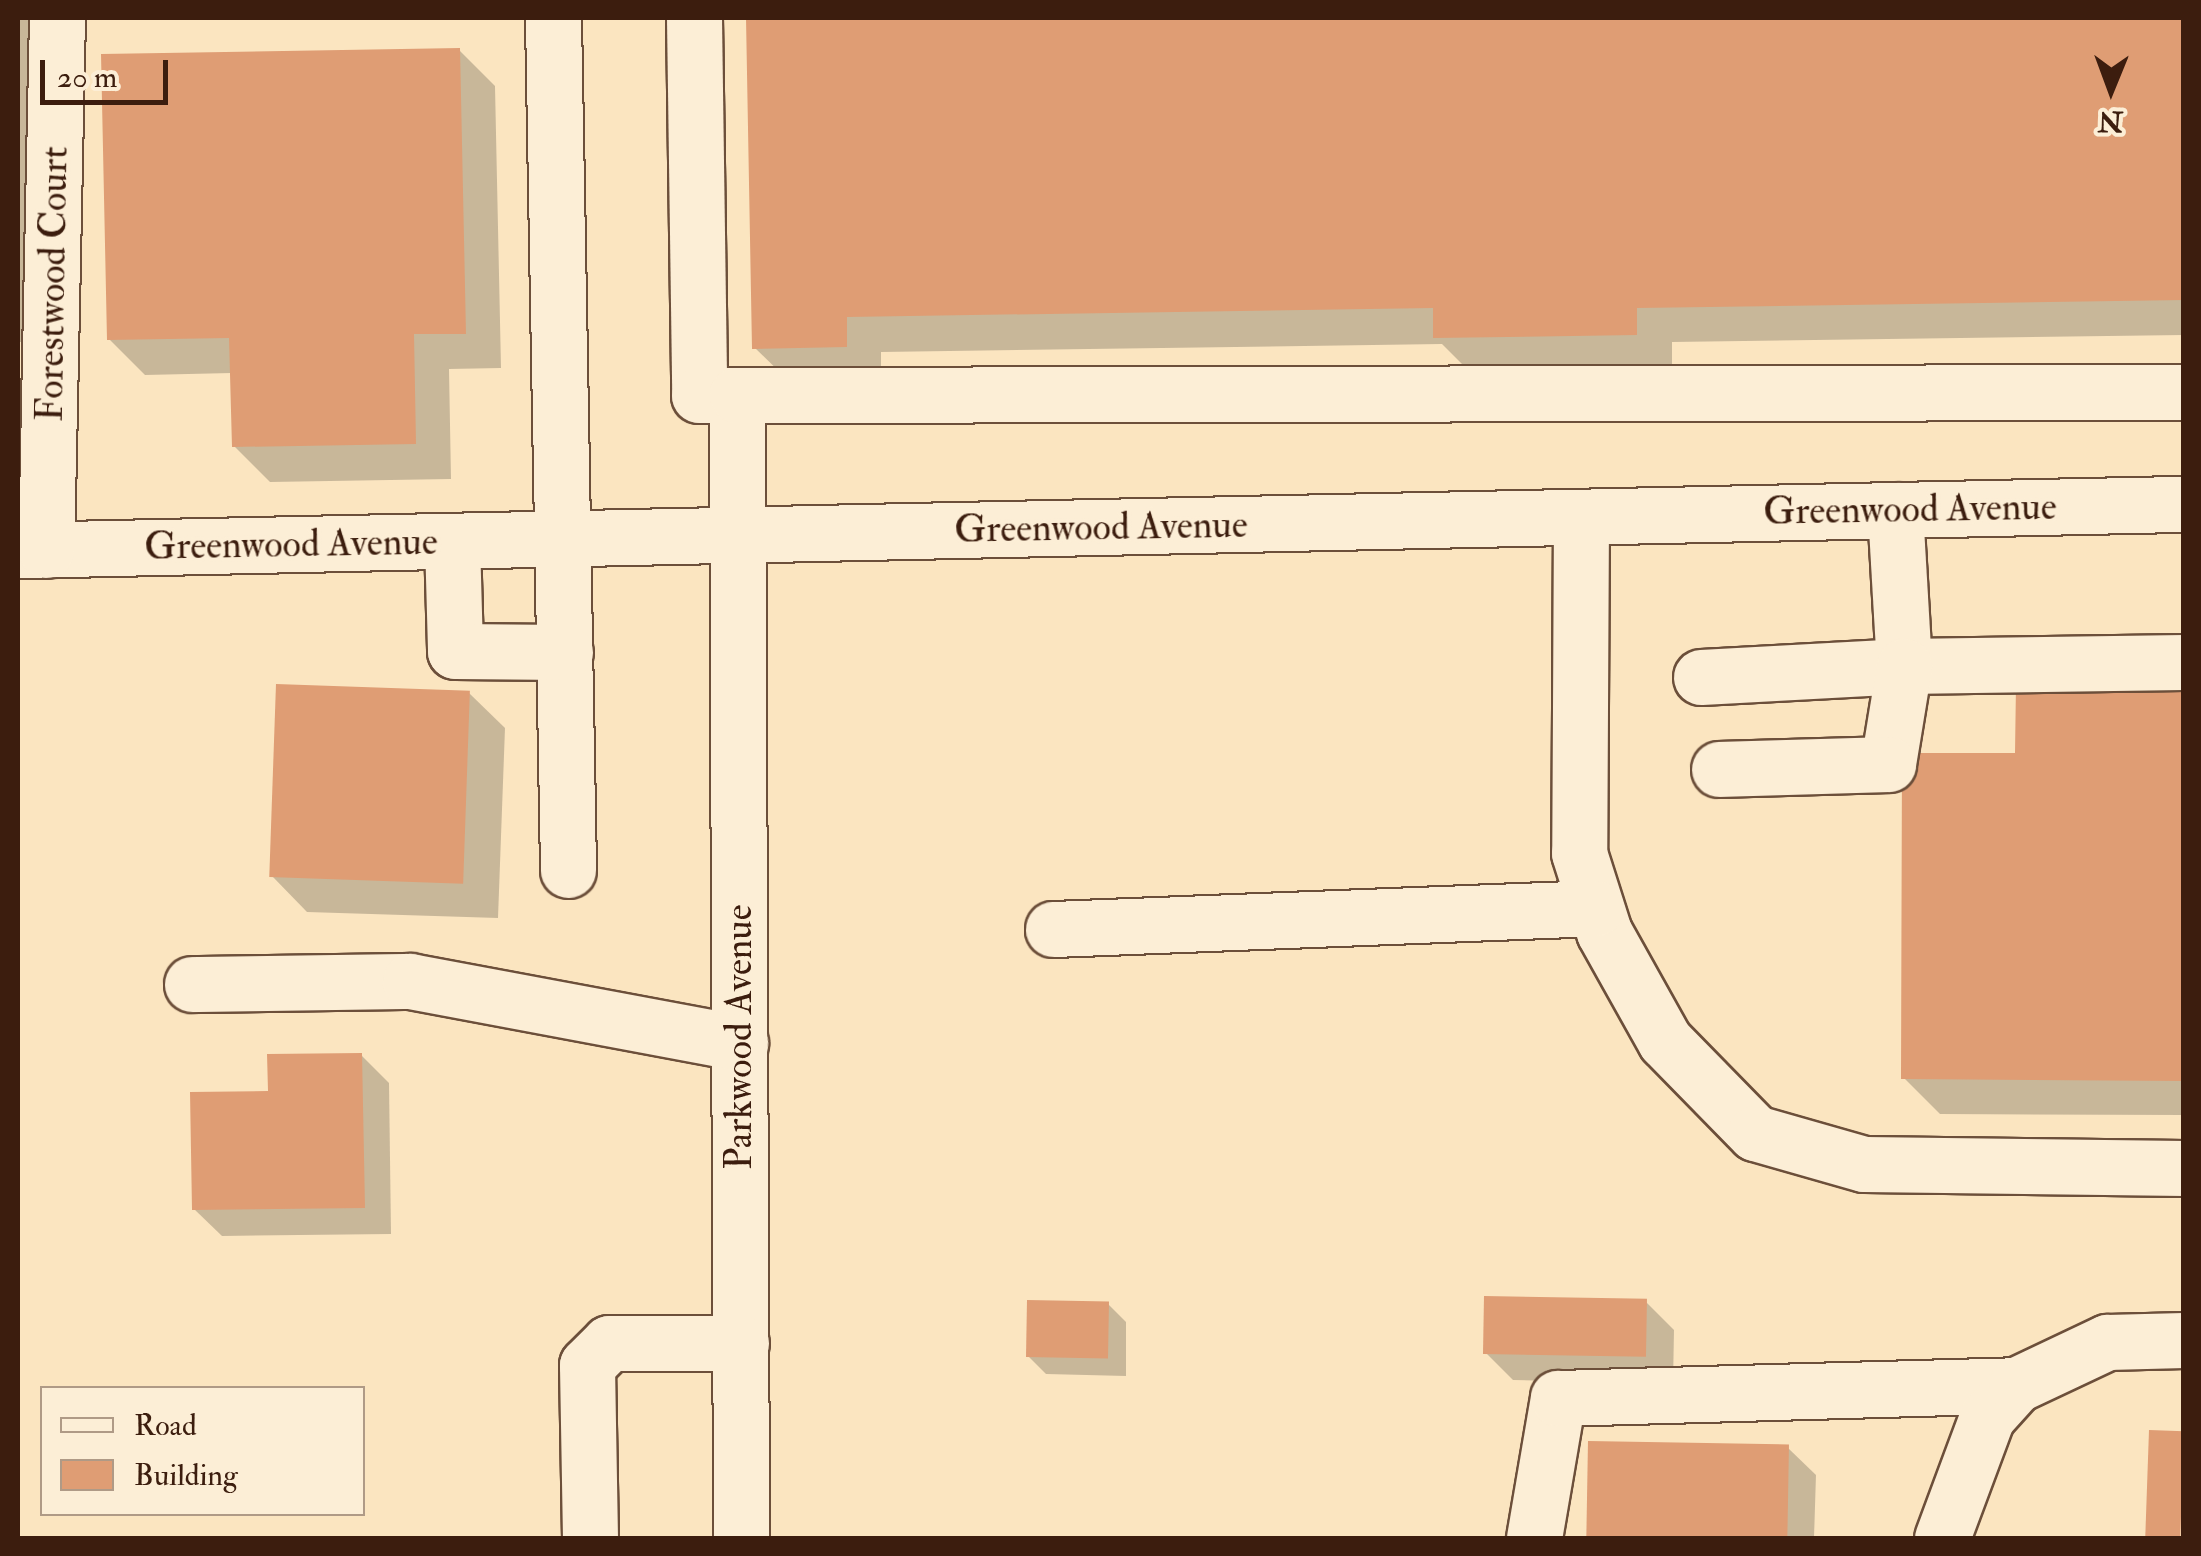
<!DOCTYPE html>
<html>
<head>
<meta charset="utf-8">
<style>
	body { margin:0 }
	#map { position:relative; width:2201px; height:1556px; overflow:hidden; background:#fbe5c0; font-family:"IM FELL Double Pica",serif }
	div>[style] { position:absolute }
	.shadow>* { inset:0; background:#0003; transform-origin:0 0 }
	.building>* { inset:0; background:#df9d74; transform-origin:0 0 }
	.roads { filter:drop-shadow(2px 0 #6c4f3a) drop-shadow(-2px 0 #6c4f3a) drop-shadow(0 2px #6c4f3a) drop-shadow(0 -2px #6c4f3a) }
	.minor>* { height:55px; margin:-27.5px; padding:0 27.5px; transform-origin:27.5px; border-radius:27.5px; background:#fceed6 }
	span { translate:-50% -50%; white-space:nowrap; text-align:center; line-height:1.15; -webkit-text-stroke:8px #fceed6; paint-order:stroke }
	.street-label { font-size:38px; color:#3c1d0e }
	.frame { position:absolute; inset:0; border:20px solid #3c1d0e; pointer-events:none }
	.legend { position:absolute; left:40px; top:1386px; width:325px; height:130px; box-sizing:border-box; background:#fceed6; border:2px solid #af9a86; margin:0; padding:12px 18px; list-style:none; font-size:30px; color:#3c1d0e }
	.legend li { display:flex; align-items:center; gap:20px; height:50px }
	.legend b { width:50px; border:2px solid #af9a86 }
	.north { position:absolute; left:2061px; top:40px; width:100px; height:100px; -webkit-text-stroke:8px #fceed6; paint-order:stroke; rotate:181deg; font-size:28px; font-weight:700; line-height:40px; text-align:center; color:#3c1d0e }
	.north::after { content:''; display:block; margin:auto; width:35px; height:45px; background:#3c1d0e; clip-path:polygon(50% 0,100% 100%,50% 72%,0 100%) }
	.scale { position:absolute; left:40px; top:60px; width:128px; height:45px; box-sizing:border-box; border:5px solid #3c1d0e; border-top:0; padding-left:12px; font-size:30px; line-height:35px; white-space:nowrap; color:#3c1d0e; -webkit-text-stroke:8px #fceed6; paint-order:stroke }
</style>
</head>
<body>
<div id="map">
	<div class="shadow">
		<div style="left:18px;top:18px;width:29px;height:324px"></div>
		<div style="clip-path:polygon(749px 18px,2184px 18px,2184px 335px,1672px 342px,1672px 370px,1471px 373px,1442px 344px,881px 352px,881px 382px,791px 383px,755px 348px)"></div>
		<div style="clip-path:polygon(459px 50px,495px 86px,501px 368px,449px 369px,451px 479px,270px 482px,234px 446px,232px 373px,145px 375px,109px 339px)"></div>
		<div style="clip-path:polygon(2184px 687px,2184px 1115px,1940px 1114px,1904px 1078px,2018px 755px)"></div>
		<div style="clip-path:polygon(469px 693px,505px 728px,498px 918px,307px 912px,272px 876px)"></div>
		<div style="clip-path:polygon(361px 1055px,389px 1083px,391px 1234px,222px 1236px,194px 1209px)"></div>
		<div style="clip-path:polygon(1646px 1302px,1674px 1330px,1673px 1384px,1513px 1380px,1485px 1352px)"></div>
		<div style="clip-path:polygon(1108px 1304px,1126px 1322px,1126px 1376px,1046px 1374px,1028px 1356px)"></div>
		<div style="clip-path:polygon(1591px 1444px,1788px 1448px,1816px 1475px,1814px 1538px,1589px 1538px)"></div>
	</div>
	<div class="building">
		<div style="clip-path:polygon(746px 18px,2184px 18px,2184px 300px,1637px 308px,1637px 335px,1433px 338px,1433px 308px,847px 317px,847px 347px,752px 349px)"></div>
		<div style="clip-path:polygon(460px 48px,466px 334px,414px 334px,416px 444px,232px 447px,229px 338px,107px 340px,101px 54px)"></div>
		<div style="left:276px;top:684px;width:194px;height:193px;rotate:2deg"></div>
		<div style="clip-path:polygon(2016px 684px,2184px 684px,2184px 1081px,1901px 1079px,1902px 753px,2015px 753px)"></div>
		<div style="clip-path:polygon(362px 1053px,365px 1208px,192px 1210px,190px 1092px,268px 1091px,267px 1054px)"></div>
		<div style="left:1484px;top:1296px;width:163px;height:58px;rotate:1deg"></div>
		<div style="left:1027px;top:1300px;width:82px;height:57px;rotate:1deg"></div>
		<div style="left:2149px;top:1430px;width:35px;height:108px;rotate:2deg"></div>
		<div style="left:1588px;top:1441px;width:201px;height:97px;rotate:1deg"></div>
	</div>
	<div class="roads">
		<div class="minor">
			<div style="left:553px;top:18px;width:852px;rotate:88.99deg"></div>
			<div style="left:694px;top:18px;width:377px;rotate:89.2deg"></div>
			<div style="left:699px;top:395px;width:38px"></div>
			<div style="left:737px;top:395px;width:1143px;rotate:89.8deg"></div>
			<div style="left:737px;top:395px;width:1447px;rotate:-0.12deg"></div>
			<div style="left:1895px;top:510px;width:156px;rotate:86.7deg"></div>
			<div style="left:1904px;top:666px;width:280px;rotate:-0.8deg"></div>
			<div style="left:1581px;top:517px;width:336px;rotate:90.3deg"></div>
			<div style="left:1579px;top:853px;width:83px;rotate:72.4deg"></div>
			<div style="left:1604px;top:932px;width:125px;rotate:60.8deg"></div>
			<div style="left:1665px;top:1041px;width:129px;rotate:45.6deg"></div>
			<div style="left:1755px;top:1133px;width:113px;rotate:15.9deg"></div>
			<div style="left:1864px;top:1164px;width:320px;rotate:0.7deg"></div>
			<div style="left:452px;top:541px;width:110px;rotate:88.4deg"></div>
			<div style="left:455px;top:651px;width:110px;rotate:0.5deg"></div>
			<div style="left:18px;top:550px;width:2166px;rotate:-1.22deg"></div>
			<div style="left:46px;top:550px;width:532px;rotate:-88.82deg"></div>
			<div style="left:1701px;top:677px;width:203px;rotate:-3.1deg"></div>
			<div style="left:1904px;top:666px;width:99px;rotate:99.3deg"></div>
			<div style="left:1888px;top:764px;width:169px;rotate:178.3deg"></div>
			<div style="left:1053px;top:929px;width:543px;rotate:-2.21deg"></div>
			<div style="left:192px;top:984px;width:218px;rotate:-0.8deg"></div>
			<div style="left:410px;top:981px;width:336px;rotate:10.6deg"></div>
			<div style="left:590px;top:1538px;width:173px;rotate:-91deg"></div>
			<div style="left:587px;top:1365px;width:31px;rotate:-45deg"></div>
			<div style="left:609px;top:1343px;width:132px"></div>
			<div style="left:1534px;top:1538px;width:142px;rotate:-80.3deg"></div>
			<div style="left:1558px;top:1398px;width:458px;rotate:-1.6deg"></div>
			<div style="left:1942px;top:1538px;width:129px;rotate:-69.6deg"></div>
			<div style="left:1987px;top:1417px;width:43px;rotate:-47.8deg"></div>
			<div style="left:2016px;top:1385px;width:101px;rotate:-25.3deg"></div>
			<div style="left:2107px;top:1342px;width:77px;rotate:-1.5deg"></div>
		</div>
	</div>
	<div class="street-label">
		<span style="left:53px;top:284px;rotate:-89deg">Forestwood Court</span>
		<span style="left:1910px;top:510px;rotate:-1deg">Greenwood Avenue</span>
		<span style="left:1101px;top:528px;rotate:-1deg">Greenwood Avenue</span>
		<span style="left:291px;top:545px;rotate:-1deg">Greenwood Avenue</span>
		<span style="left:740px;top:1037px;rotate:-90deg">Parkwood Avenue</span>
	</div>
	<div class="frame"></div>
	<ul class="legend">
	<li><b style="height:12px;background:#fceed6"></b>Road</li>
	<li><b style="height:28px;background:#df9d74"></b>Building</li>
	</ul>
	<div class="north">N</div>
	<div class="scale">20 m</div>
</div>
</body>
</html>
